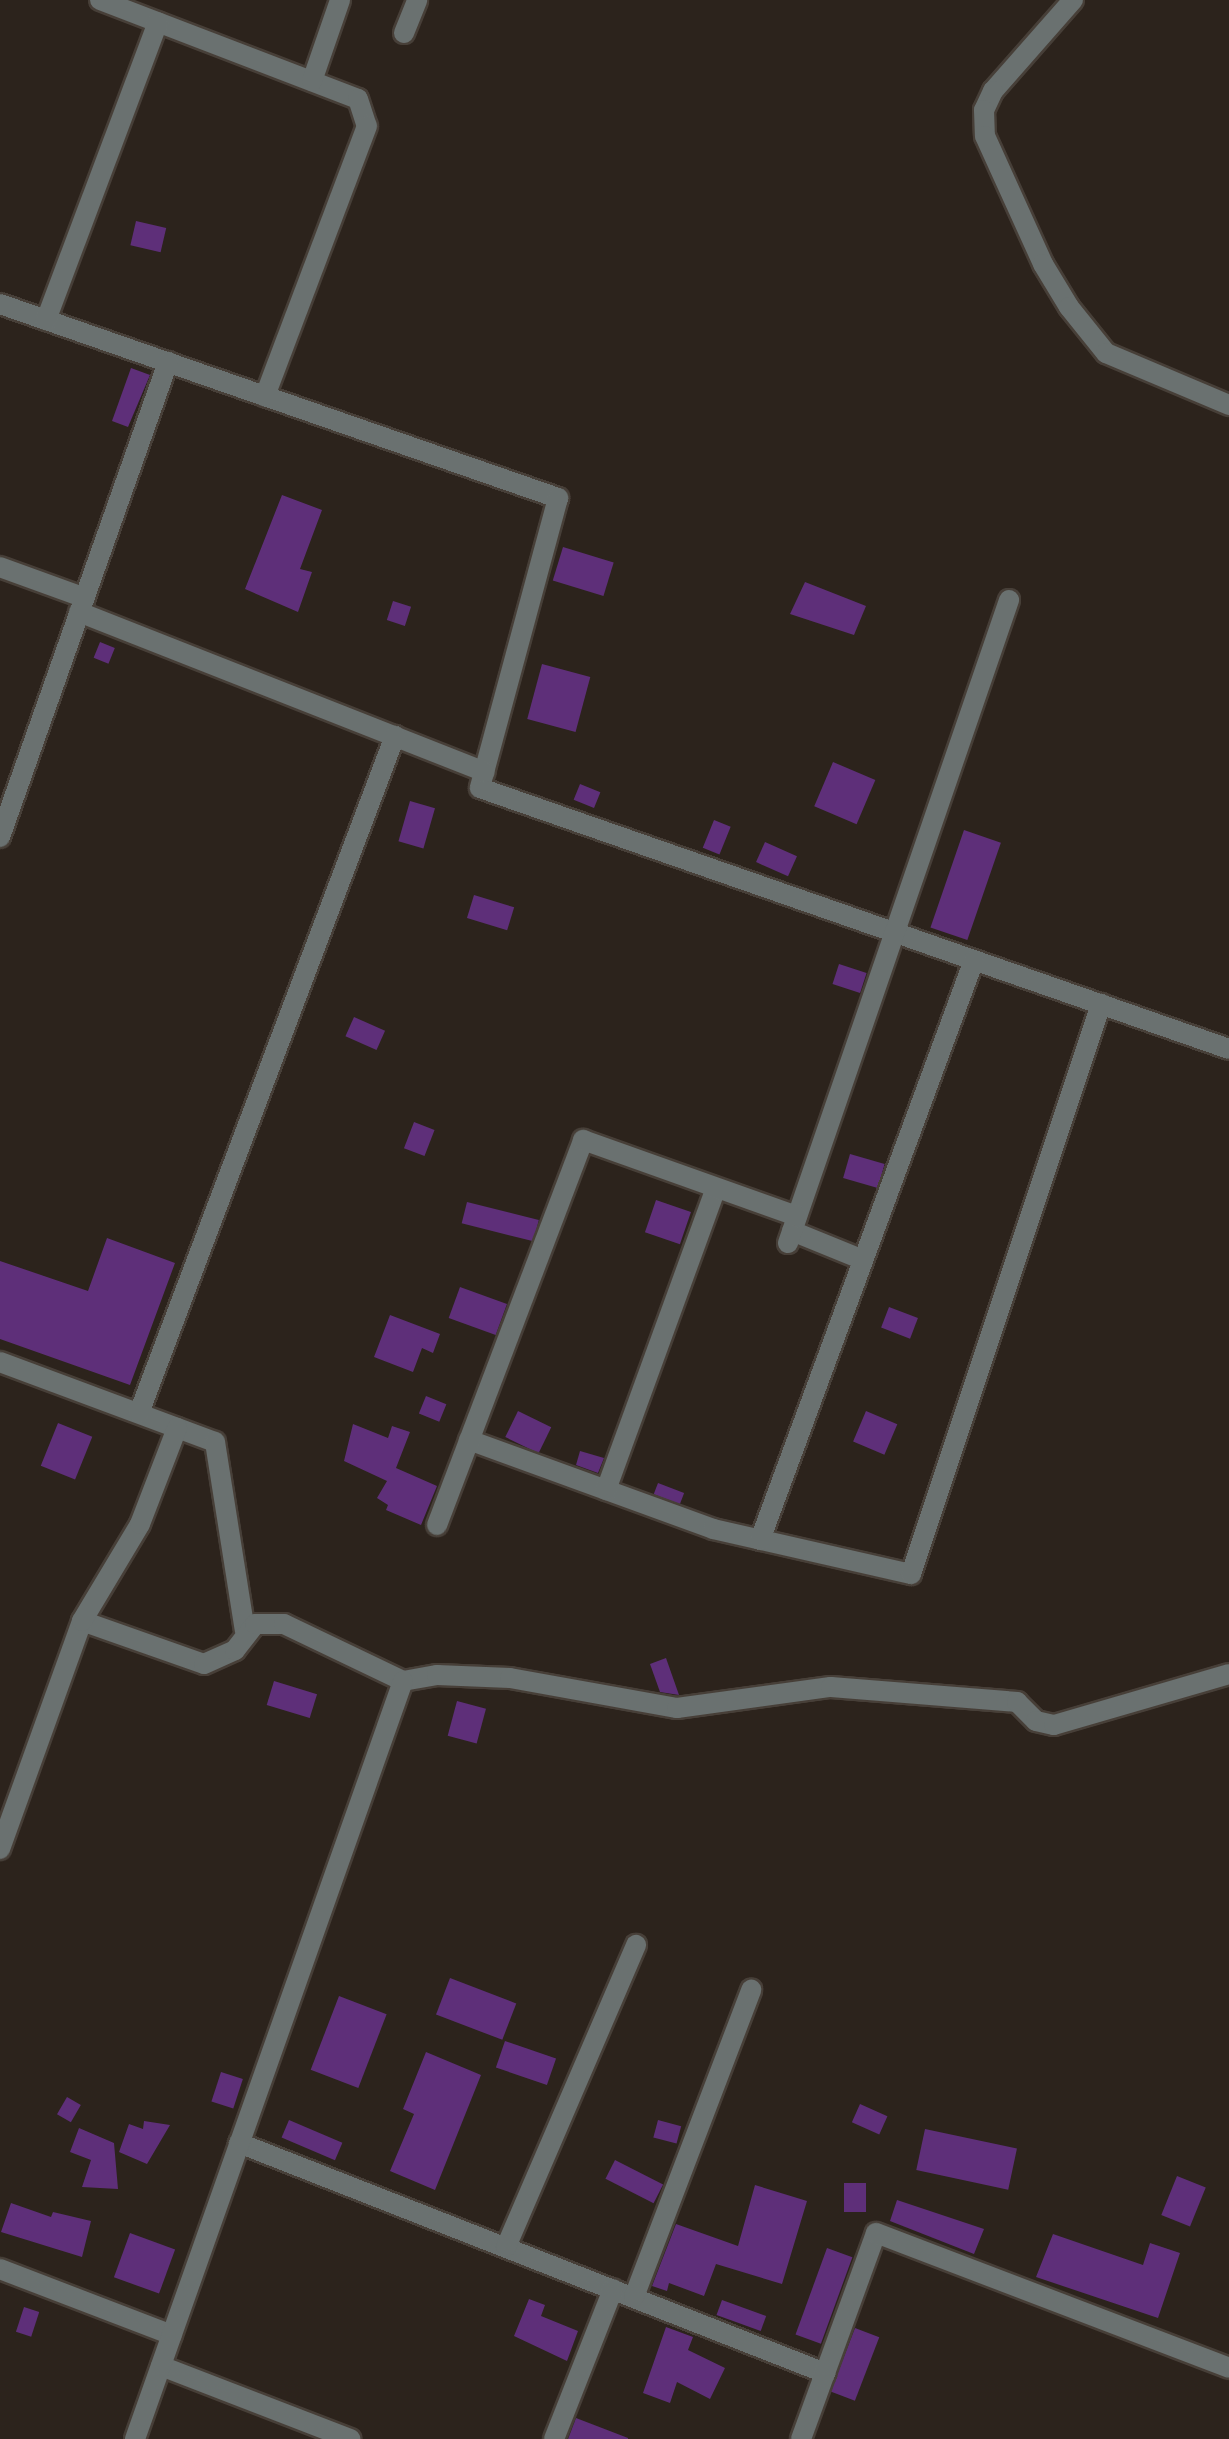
<!DOCTYPE html>
<html>
<head>
<meta charset="utf-8">
<style>
	body { margin:0 }
	#map { position:relative; width:1229px; height:2439px; overflow:hidden; background:#2c231c; font-family:Cabin,sans-serif }
	div>[style] { position:absolute }
	.building>* { inset:0; background:#5e2f79; transform-origin:0 0 }
	.roads { filter:drop-shadow(2px 0 #473f38) drop-shadow(-2px 0 #473f38) drop-shadow(0 2px #473f38) drop-shadow(0 -2px #473f38) }
	.minor>* { height:20px; margin:-10px; padding:0 10px; transform-origin:10px; border-radius:10px; background:#6a7170 }
	span { translate:-50% -50%; white-space:nowrap; text-align:center; line-height:1.15; -webkit-text-stroke:6px #2c231c; paint-order:stroke }
</style>
</head>
<body>
<div id="map">
	<div class="building">
		<div style="left:136px;top:221px;width:31px;height:25px;rotate:13deg"></div>
		<div style="clip-path:polygon(131px 368px,150px 375px,128px 427px,112px 421px)"></div>
		<div style="clip-path:polygon(282px 495px,322px 510px,300px 569px,312px 572px,298px 612px,245px 589px)"></div>
		<div style="left:563px;top:547px;width:53px;height:35px;rotate:17deg"></div>
		<div style="clip-path:polygon(805px 582px,866px 606px,854px 635px,790px 614px)"></div>
		<div style="left:393px;top:601px;width:19px;height:20px;rotate:18deg"></div>
		<div style="left:100px;top:642px;width:16px;height:17px;rotate:22deg"></div>
		<div style="left:542px;top:664px;width:50px;height:57px;rotate:15deg"></div>
		<div style="left:833px;top:762px;width:46px;height:48px;rotate:23deg"></div>
		<div style="left:580px;top:784px;width:22px;height:17px;rotate:22deg"></div>
		<div style="left:410px;top:801px;width:26px;height:42px;rotate:16deg"></div>
		<div style="left:714px;top:820px;width:18px;height:30px;rotate:22deg"></div>
		<div style="left:964px;top:830px;width:39px;height:103px;rotate:19deg"></div>
		<div style="left:765px;top:842px;width:35px;height:22px;rotate:24deg"></div>
		<div style="left:474px;top:895px;width:42px;height:24px;rotate:17deg"></div>
		<div style="left:839px;top:964px;width:29px;height:21px;rotate:18deg"></div>
		<div style="left:354px;top:1017px;width:34px;height:21px;rotate:24deg"></div>
		<div style="left:414px;top:1122px;width:22px;height:28px;rotate:21deg"></div>
		<div style="left:850px;top:1154px;width:36px;height:25px;rotate:16deg"></div>
		<div style="left:656px;top:1200px;width:37px;height:34px;rotate:19deg"></div>
		<div style="left:467px;top:1202px;width:74px;height:22px;rotate:14deg"></div>
		<div style="clip-path:polygon(107px 1238px,175px 1263px,130px 1385px,0 1339px,0 1261px,88px 1291px)"></div>
		<div style="left:460px;top:1287px;width:50px;height:33px;rotate:20deg"></div>
		<div style="left:889px;top:1307px;width:31px;height:22px;rotate:21deg"></div>
		<div style="clip-path:polygon(390px 1315px,440px 1334px,433px 1353px,422px 1348px,413px 1372px,374px 1357px)"></div>
		<div style="left:426px;top:1396px;width:22px;height:19px;rotate:22deg"></div>
		<div style="left:518px;top:1411px;width:37px;height:29px;rotate:26deg"></div>
		<div style="left:866px;top:1411px;width:34px;height:33px;rotate:23deg"></div>
		<div style="left:58px;top:1423px;width:37px;height:46px;rotate:22deg"></div>
		<div style="clip-path:polygon(353px 1424px,388px 1438px,392px 1426px,410px 1432px,396px 1468px,437px 1486px,421px 1525px,386px 1510px,388px 1505px,377px 1498px,387px 1481px,344px 1461px)"></div>
		<div style="clip-path:polygon(580px 1451px,604px 1458px,598px 1473px,576px 1465px)"></div>
		<div style="left:658px;top:1483px;width:28px;height:12px;rotate:21deg"></div>
		<div style="clip-path:polygon(666px 1658px,679px 1695px,660px 1692px,650px 1664px)"></div>
		<div style="left:274px;top:1681px;width:45px;height:25px;rotate:17deg"></div>
		<div style="left:457px;top:1701px;width:30px;height:36px;rotate:15deg"></div>
		<div style="left:450px;top:1978px;width:71px;height:39px;rotate:21deg"></div>
		<div style="left:339px;top:1996px;width:51px;height:79px;rotate:21deg"></div>
		<div style="left:505px;top:2041px;width:54px;height:28px;rotate:19deg"></div>
		<div style="clip-path:polygon(426px 2052px,481px 2075px,435px 2190px,390px 2171px,414px 2114px,403px 2109px)"></div>
		<div style="left:221px;top:2072px;width:23px;height:31px;rotate:18deg"></div>
		<div style="left:67px;top:2097px;width:16px;height:20px;rotate:30deg"></div>
		<div style="left:860px;top:2104px;width:30px;height:20px;rotate:24deg"></div>
		<div style="left:289px;top:2120px;width:58px;height:19px;rotate:23deg"></div>
		<div style="left:658px;top:2120px;width:24px;height:18px;rotate:15deg"></div>
		<div style="clip-path:polygon(144px 2121px,170px 2125px,147px 2164px,119px 2152px,129px 2124px,143px 2129px)"></div>
		<div style="clip-path:polygon(79px 2128px,114px 2143px,118px 2189px,82px 2187px,91px 2160px,70px 2152px)"></div>
		<div style="left:925px;top:2129px;width:94px;height:42px;rotate:12deg"></div>
		<div style="left:615px;top:2160px;width:54px;height:21px;rotate:27deg"></div>
		<div style="left:1177px;top:2176px;width:31px;height:42px;rotate:22deg"></div>
		<div style="left:844px;top:2183px;width:22px;height:29px"></div>
		<div style="clip-path:polygon(755px 2185px,807px 2201px,782px 2284px,716px 2264px,704px 2296px,669px 2283px,667px 2291px,652px 2286px,676px 2224px,738px 2246px)"></div>
		<div style="clip-path:polygon(897px 2200px,984px 2229px,974px 2254px,890px 2221px)"></div>
		<div style="clip-path:polygon(11px 2203px,51px 2217px,53px 2212px,91px 2221px,82px 2257px,1px 2232px)"></div>
		<div style="left:130px;top:2233px;width:48px;height:47px;rotate:20deg"></div>
		<div style="clip-path:polygon(1053px 2234px,1143px 2265px,1150px 2243px,1180px 2253px,1158px 2318px,1036px 2277px)"></div>
		<div style="left:827px;top:2248px;width:27px;height:92px;rotate:20deg"></div>
		<div style="clip-path:polygon(529px 2299px,545px 2305px,541px 2316px,578px 2331px,567px 2361px,514px 2336px)"></div>
		<div style="left:722px;top:2300px;width:47px;height:16px;rotate:20deg"></div>
		<div style="left:24px;top:2307px;width:16px;height:26px;rotate:18deg"></div>
		<div style="clip-path:polygon(666px 2327px,693px 2337px,688px 2350px,725px 2368px,710px 2399px,677px 2382px,670px 2403px,643px 2393px)"></div>
		<div style="left:855px;top:2328px;width:26px;height:68px;rotate:21deg"></div>
		<div style="clip-path:polygon(576px 2418px,628px 2438px,628px 2439px,568px 2439px)"></div>
	</div>
	<div class="roads">
		<div class="minor">
			<div style="left:100px;top:0;width:276px;rotate:21deg"></div>
			<div style="left:358px;top:99px;width:28px;rotate:72deg"></div>
			<div style="left:367px;top:126px;width:289px;rotate:110.7deg"></div>
			<div style="left:1073px;top:0;width:121px;rotate:131.3deg"></div>
			<div style="left:993px;top:91px;width:21px;rotate:115deg"></div>
			<div style="left:984px;top:110px;width:26px;rotate:88deg"></div>
			<div style="left:985px;top:136px;width:141px;rotate:65.6deg"></div>
			<div style="left:1043px;top:264px;width:50px;rotate:58.8deg"></div>
			<div style="left:1069px;top:307px;width:59px;rotate:51.2deg"></div>
			<div style="left:1106px;top:353px;width:134px;rotate:22.9deg"></div>
			<div style="left:404px;top:33px;width:35px;rotate:-68deg"></div>
			<div style="left:312px;top:81px;width:86px;rotate:-70.9deg"></div>
			<div style="left:0;top:304px;width:591px;rotate:19.17deg"></div>
			<div style="left:558px;top:498px;width:300px;rotate:105.1deg"></div>
			<div style="left:480px;top:788px;width:793px;rotate:19.21deg"></div>
			<div style="left:46px;top:320px;width:318px;rotate:-69.4deg"></div>
			<div style="left:0;top:567px;width:90px;rotate:20deg"></div>
			<div style="left:79px;top:612px;width:436px;rotate:21.5deg"></div>
			<div style="left:0;top:837px;width:504px;rotate:-70.52deg"></div>
			<div style="left:792px;top:1231px;width:77px;rotate:22.2deg"></div>
			<div style="left:788px;top:1243px;width:680px;rotate:-71.03deg"></div>
			<div style="left:0;top:1362px;width:229px;rotate:20.4deg"></div>
			<div style="left:215px;top:1442px;width:191px;rotate:81deg"></div>
			<div style="left:139px;top:1413px;width:724px;rotate:-69.29deg"></div>
			<div style="left:469px;top:1440px;width:260px;rotate:20deg"></div>
			<div style="left:713px;top:1529px;width:203px;rotate:12.8deg"></div>
			<div style="left:911px;top:1574px;width:601px;rotate:-71.57deg"></div>
			<div style="left:606px;top:1490px;width:321px;rotate:-70deg"></div>
			<div style="left:437px;top:1525px;width:412px;rotate:-69.2deg"></div>
			<div style="left:583px;top:1140px;width:227px;rotate:19.6deg"></div>
			<div style="left:760px;top:1540px;width:618px;rotate:-69.75deg"></div>
			<div style="left:82px;top:1621px;width:129px;rotate:19.4deg"></div>
			<div style="left:204px;top:1664px;width:34px;rotate:-24deg"></div>
			<div style="left:235px;top:1650px;width:33px;rotate:-52deg"></div>
			<div style="left:255px;top:1624px;width:29px"></div>
			<div style="left:284px;top:1624px;width:132px;rotate:25.6deg"></div>
			<div style="left:403px;top:1681px;width:35px;rotate:-10deg"></div>
			<div style="left:437px;top:1675px;width:73px;rotate:2.4deg"></div>
			<div style="left:510px;top:1678px;width:170px;rotate:10.2deg"></div>
			<div style="left:677px;top:1708px;width:155px;rotate:-7.8deg"></div>
			<div style="left:831px;top:1687px;width:187px;rotate:4.6deg"></div>
			<div style="left:1017px;top:1702px;width:27px;rotate:45deg"></div>
			<div style="left:1036px;top:1721px;width:18px;rotate:13deg"></div>
			<div style="left:1054px;top:1725px;width:182px;rotate:-16.2deg"></div>
			<div style="left:0;top:1849px;width:242px;rotate:-70.2deg"></div>
			<div style="left:82px;top:1621px;width:113px;rotate:-59.1deg"></div>
			<div style="left:140px;top:1524px;width:103px;rotate:-68.9deg"></div>
			<div style="left:239px;top:2143px;width:630px;rotate:21.43deg"></div>
			<div style="left:506px;top:2247px;width:329px;rotate:-66.7deg"></div>
			<div style="left:0;top:2269px;width:184px;rotate:21deg"></div>
			<div style="left:634px;top:2297px;width:329px;rotate:-69.1deg"></div>
			<div style="left:161px;top:2366px;width:203px;rotate:21.1deg"></div>
			<div style="left:135px;top:2439px;width:804px;rotate:-70.53deg"></div>
			<div style="left:554px;top:2439px;width:161px;rotate:-68.5deg"></div>
			<div style="left:801px;top:2439px;width:219px;rotate:-70deg"></div>
			<div style="left:876px;top:2233px;width:378px;rotate:20.9deg"></div>
		</div>
	</div>
</div>
</body>
</html>
